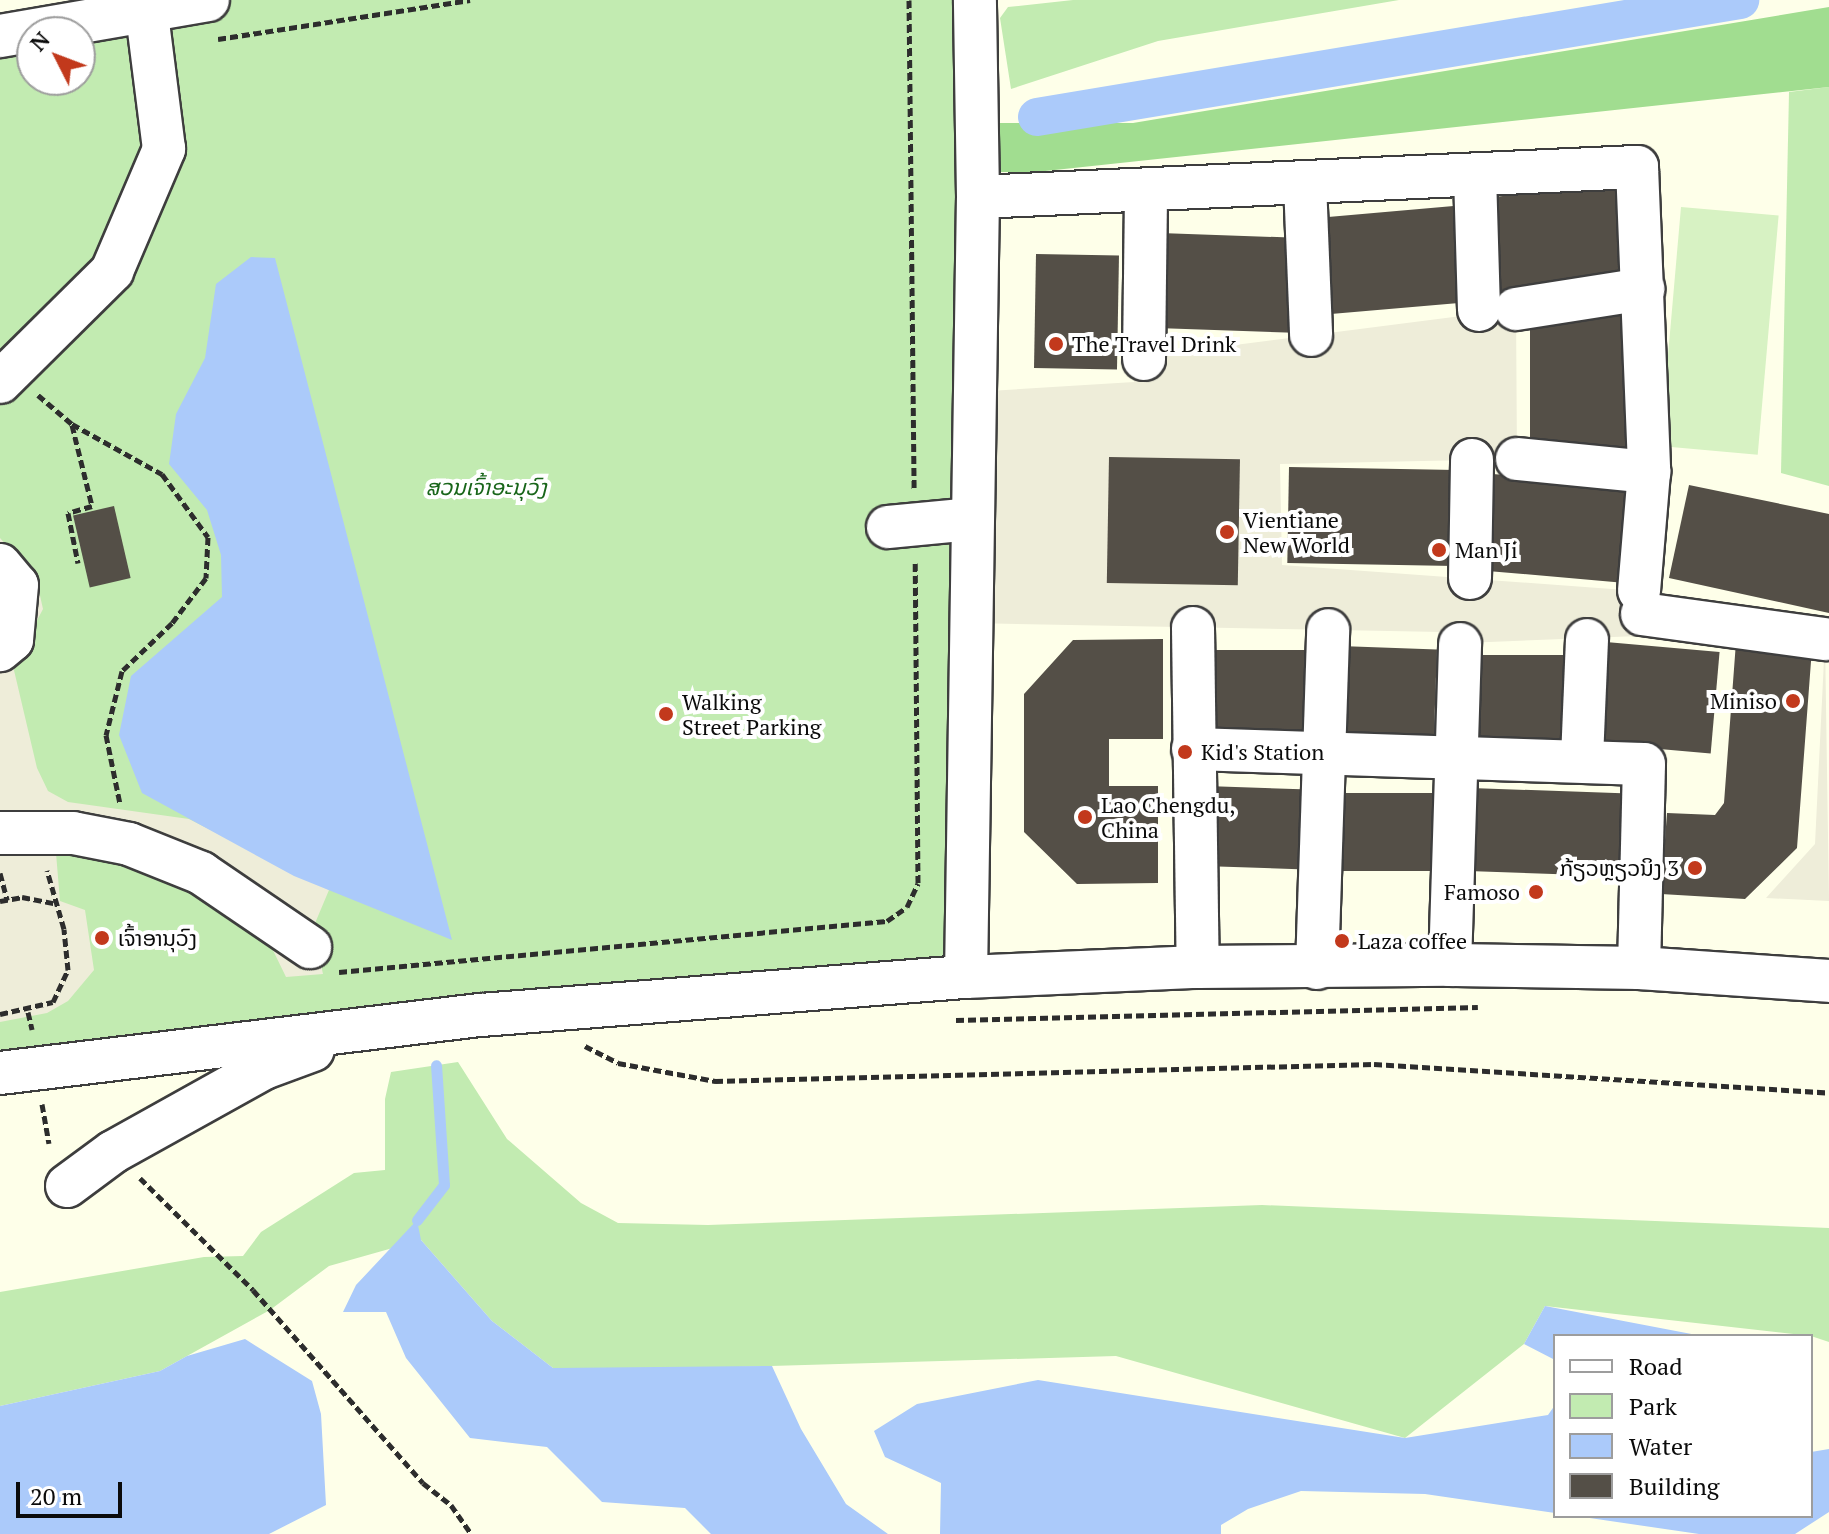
<!DOCTYPE html>
<html>
<head>
<meta charset="utf-8">
<style>
	body { margin:0 }
	#map { position:relative; width:1829px; height:1534px; overflow:hidden; background:#feffe9; font-family:"PT Serif","Noto Sans Lao",serif }
	div>[style] { position:absolute }
	.green>* { inset:0; background:#c2ebb1 }
	.forest>* { inset:0; background:#a1dd90 }
	.pitch>* { inset:0; background:#d7f2c3; transform-origin:0 0 }
	.plaza>* { inset:0; background:#eeedd9 }
	.water>* { inset:0; background:#abcafa }
	.stream>* { height:11px; margin:-5.5px; padding:0 5.5px; transform-origin:5.5px; border-radius:5.5px; background:#abcafa }
	.canal>* { height:38px; margin:-19px; padding:0 19px; transform-origin:19px; border-radius:19px; background:#abcafa }
	.building>* { inset:0; background:#544f47; transform-origin:0 0 }
	.path>* { height:5px; margin-top:-2.5px; transform-origin:0; background:repeating-linear-gradient(90deg,#2d2d2d 0 8px,transparent 0 12px) }
	.roads { filter:drop-shadow(2px 0 #3e3e3e) drop-shadow(-2px 0 #3e3e3e) drop-shadow(0 2px #3e3e3e) drop-shadow(0 -2px #3e3e3e) }
	.minor>* { height:42px; margin:-21px; padding:0 21px; transform-origin:21px; border-radius:21px; background:#fff }
	.dots>* { width:22px; height:22px; translate:-50% -50%; box-sizing:border-box; border:4px solid #fff; border-radius:50% }
	span { translate:-50% -50%; white-space:nowrap; text-align:center; line-height:1.15; -webkit-text-stroke:8px #fff; paint-order:stroke }
	.poi-label { font-size:22px; color:#0b0b0b }
	.left { translate:0 -50%; text-align:left }
	.right { translate:-100% -50%; text-align:right }
	.park-label { font-size:22px; color:#19661a; font-style:italic }
	.legend { position:absolute; left:1553px; top:1334px; width:260px; height:184px; box-sizing:border-box; background:#fff; border:2px solid #9d9d9d; margin:0; padding:10px 14px; list-style:none; font-size:24px; color:#0b0b0b }
	.legend li { display:flex; align-items:center; gap:16px; height:40px }
	.legend b { width:40px; border:2px solid #9d9d9d }
	.north { position:absolute; left:16px; top:16px; width:80px; height:80px; box-sizing:border-box; background:#fff; border:2px solid #9d9d9d; border-radius:50%; rotate:312deg; font-size:22px; font-weight:700; line-height:32px; text-align:center; color:#0b0b0b }
	.north::after { content:''; display:block; margin:auto; width:28px; height:36px; background:#c2391c; clip-path:polygon(50% 0,100% 100%,50% 72%,0 100%) }
	.scale { position:absolute; left:16px; top:1482px; width:106px; height:36px; box-sizing:border-box; border:4px solid #0b0b0b; border-top:0; padding-left:10px; font-size:24px; line-height:28px; white-space:nowrap; color:#0b0b0b; -webkit-text-stroke:6px #fff; paint-order:stroke }
</style>
</head>
<body>
<div id="map">
	<div class="green">
		<div style="clip-path:polygon(evenodd,208px 0,975px 0,966px 977px,0 1073px,0 36px,208px 0,32px 32px,80px 32px,80px 80px,32px 80px,32px 32px)"></div>
		<div style="clip-path:polygon(1073px 0,1399px 0,1158px 41px,1011px 89px,1000px 18px,1008px 7px)"></div>
		<div style="clip-path:polygon(1829px 87px,1829px 486px,1781px 473px,1789px 92px)"></div>
		<div style="clip-path:polygon(458px 1062px,507px 1139px,581px 1203px,618px 1223px,708px 1225px,1262px 1205px,1829px 1228px,1829px 1342px,1811px 1336px,1545px 1306px,1524px 1344px,1405px 1438px,1116px 1356px,596px 1371px,553px 1368px,492px 1321px,421px 1240px,329px 1266px,270px 1310px,160px 1371px,0 1406px,0 1292px,204px 1257px,243px 1256px,261px 1232px,354px 1173px,385px 1170px,385px 1099px,391px 1072px)"></div>
	</div>
	<div class="forest">
		<div style="clip-path:polygon(1829px 7px,1829px 87px,1036px 172px,977px 172px,976px 123px,1133px 123px)"></div>
	</div>
	<div class="pitch">
		<div style="left:1681px;top:207px;width:98px;height:240px;rotate:5deg"></div>
	</div>
	<div class="plaza">
		<div style="clip-path:polygon(1516px 309px,1517px 459px,1280px 464px,1282px 565px,1639px 591px,1639px 636px,1440px 644px,1442px 632px,970px 623px,973px 392px,1134px 382px,1133px 358px)"></div>
		<div style="clip-path:polygon(0 538px,36px 578px,43px 609px,13px 666px,37px 768px,48px 791px,68px 802px,189px 819px,329px 890px,313px 928px,323px 974px,286px 977px,267px 938px,169px 877px,91px 856px,56px 853px,60px 901px,85px 910px,94px 970px,68px 1001px,47px 1013px,0 1022px)"></div>
		<div style="clip-path:polygon(1825px 639px,1829px 901px,1766px 898px,1815px 844px)"></div>
	</div>
	<div class="water">
		<div style="clip-path:polygon(251px 257px,275px 258px,452px 940px,294px 876px,142px 793px,119px 735px,131px 676px,222px 597px,221px 555px,207px 510px,169px 464px,176px 414px,205px 358px,216px 284px)"></div>
		<div style="clip-path:polygon(417px 1220px,421px 1240px,492px 1321px,553px 1368px,772px 1366px,801px 1429px,846px 1504px,888px 1534px,711px 1534px,685px 1508px,602px 1502px,547px 1447px,470px 1438px,406px 1358px,386px 1312px,343px 1312px,356px 1285px)"></div>
		<div style="clip-path:polygon(1545px 1306px,1702px 1336px,1555px 1336px,1555px 1360px,1524px 1344px)"></div>
		<div style="clip-path:polygon(245px 1339px,312px 1381px,321px 1414px,326px 1505px,269px 1534px,0 1534px,0 1406px,160px 1371px,187px 1356px)"></div>
		<div style="clip-path:polygon(1038px 1380px,1405px 1438px,1548px 1415px,1555px 1405px,1555px 1513px,1425px 1494px,1301px 1491px,1248px 1509px,1221px 1525px,1221px 1534px,940px 1534px,941px 1483px,885px 1457px,874px 1431px,917px 1404px)"></div>
		<div style="clip-path:polygon(1829px 1449px,1829px 1512px,1795px 1534px,1699px 1534px,1576px 1516px,1811px 1516px,1811px 1452px)"></div>
	</div>
	<div class="stream">
		<div style="left:417px;top:1220px;width:44px;rotate:-52.4deg"></div>
		<div style="left:444px;top:1185px;width:120px;rotate:-93.8deg"></div>
	</div>
	<div class="canal">
		<div style="left:1037px;top:117px;width:713px;rotate:-9.45deg"></div>
	</div>
	<div class="building">
		<div style="left:1626px;top:183px;width:98px;height:145px;rotate:84deg"></div>
		<div style="left:1465px;top:205px;width:97px;height:146px;rotate:85deg"></div>
		<div style="left:1160px;top:233px;width:137px;height:95px;rotate:2deg"></div>
		<div style="left:1036px;top:254px;width:83px;height:114px;rotate:1deg"></div>
		<div style="left:1626px;top:313px;width:141px;height:96px;rotate:90deg"></div>
		<div style="left:1109px;top:457px;width:131px;height:126px;rotate:1deg"></div>
		<div style="left:1289px;top:467px;width:167px;height:96px;rotate:1deg"></div>
		<div style="left:1493px;top:474px;width:147px;height:97px;rotate:5deg"></div>
		<div style="clip-path:polygon(1689px 485px,1829px 514px,1829px 613px,1669px 578px)"></div>
		<div style="left:114px;top:506px;width:74px;height:42px;rotate:77deg"></div>
		<div style="clip-path:polygon(1163px 639px,1163px 739px,1109px 739px,1109px 786px,1158px 786px,1158px 883px,1077px 884px,1024px 832px,1024px 694px,1073px 640px)"></div>
		<div style="left:1606px;top:642px;width:114px;height:102px;rotate:5deg"></div>
		<div style="clip-path:polygon(1736px 642px,1812px 648px,1797px 848px,1745px 899px,1661px 894px,1667px 813px,1715px 815px,1724px 803px)"></div>
		<div style="left:1340px;top:646px;width:97px;height:88px;rotate:2deg"></div>
		<div style="left:1204px;top:650px;width:105px;height:87px"></div>
		<div style="left:1572px;top:655px;width:89px;height:103px;rotate:90deg"></div>
		<div style="left:1206px;top:786px;width:103px;height:80px;rotate:2deg"></div>
		<div style="left:1471px;top:788px;width:165px;height:83px;rotate:2deg"></div>
		<div style="left:1335px;top:793px;width:99px;height:78px"></div>
	</div>
	<div class="path">
		<div style="left:909px;top:0;width:489px;rotate:89.4deg"></div>
		<div style="left:218px;top:39px;width:255px;rotate:-8.8deg"></div>
		<div style="left:38px;top:395px;width:45px;rotate:40.5deg"></div>
		<div style="left:72px;top:424px;width:103px;rotate:29.1deg"></div>
		<div style="left:162px;top:474px;width:78px;rotate:53.9deg"></div>
		<div style="left:208px;top:537px;width:41px;rotate:92.8deg"></div>
		<div style="left:206px;top:578px;width:56px;rotate:127.1deg"></div>
		<div style="left:172px;top:623px;width:69px;rotate:136.2deg"></div>
		<div style="left:122px;top:671px;width:66px;rotate:104deg"></div>
		<div style="left:106px;top:735px;width:70px;rotate:78.5deg"></div>
		<div style="left:72px;top:425px;width:83px;rotate:76.1deg"></div>
		<div style="left:92px;top:506px;width:25px;rotate:164deg"></div>
		<div style="left:68px;top:513px;width:51px;rotate:78.7deg"></div>
		<div style="left:0;top:873px;width:28px;rotate:75deg"></div>
		<div style="left:0;top:901px;width:22px;rotate:-10deg"></div>
		<div style="left:22px;top:897px;width:32px;rotate:11deg"></div>
		<div style="left:339px;top:972px;width:550px;rotate:-5.32deg"></div>
		<div style="left:887px;top:921px;width:24px;rotate:-35deg"></div>
		<div style="left:907px;top:907px;width:26px;rotate:-65deg"></div>
		<div style="left:918px;top:883px;width:320px;rotate:-90.5deg"></div>
		<div style="left:28px;top:1012px;width:18px;rotate:77deg"></div>
		<div style="left:0;top:1014px;width:54px;rotate:-12.8deg"></div>
		<div style="left:53px;top:1002px;width:35px;rotate:-65deg"></div>
		<div style="left:68px;top:970px;width:41px;rotate:-95.6deg"></div>
		<div style="left:64px;top:929px;width:61px;rotate:-106.1deg"></div>
		<div style="left:956px;top:1020px;width:522px;rotate:-1.43deg"></div>
		<div style="left:585px;top:1046px;width:37px;rotate:27deg"></div>
		<div style="left:618px;top:1063px;width:99px;rotate:10.5deg"></div>
		<div style="left:715px;top:1081px;width:659px;rotate:-1.48deg"></div>
		<div style="left:1374px;top:1064px;width:456px;rotate:3.6deg"></div>
		<div style="left:42px;top:1104px;width:40px;rotate:80deg"></div>
		<div style="left:140px;top:1178px;width:159px;rotate:44.7deg"></div>
		<div style="left:253px;top:1290px;width:257px;rotate:48.6deg"></div>
		<div style="left:423px;top:1483px;width:36px;rotate:38deg"></div>
		<div style="left:451px;top:1505px;width:35px;rotate:55deg"></div>
	</div>
	<div class="roads">
		<div class="minor">
			<div style="left:0;top:36px;width:211px;rotate:-9.8deg"></div>
			<div style="left:1475px;top:175px;width:135px;rotate:88.3deg"></div>
			<div style="left:1305px;top:183px;width:152px;rotate:87.7deg"></div>
			<div style="left:978px;top:197px;width:660px;rotate:-2.61deg"></div>
			<div style="left:1637px;top:167px;width:305px;rotate:87.7deg"></div>
			<div style="left:1649px;top:472px;width:119px;rotate:94.8deg"></div>
			<div style="left:1516px;top:309px;width:129px;rotate:-8.9deg"></div>
			<div style="left:1144px;top:359px;width:169px;rotate:-89.3deg"></div>
			<div style="left:0;top:382px;width:158px;rotate:-44.7deg"></div>
			<div style="left:112px;top:271px;width:133px;rotate:-66.9deg"></div>
			<div style="left:164px;top:149px;width:143px;rotate:-97.2deg"></div>
			<div style="left:1517px;top:459px;width:133px;rotate:5.6deg"></div>
			<div style="left:888px;top:527px;width:83px;rotate:-5.5deg"></div>
			<div style="left:0;top:565px;width:26px;rotate:50deg"></div>
			<div style="left:17px;top:585px;width:55px;rotate:95.2deg"></div>
			<div style="left:12px;top:640px;width:16px;rotate:140deg"></div>
			<div style="left:1470px;top:578px;width:118px;rotate:-89deg"></div>
			<div style="left:1642px;top:614px;width:185px;rotate:7.8deg"></div>
			<div style="left:1193px;top:628px;width:339px;rotate:89.2deg"></div>
			<div style="left:1193px;top:749px;width:451px;rotate:1.9deg"></div>
			<div style="left:1644px;top:764px;width:204px;rotate:91.4deg"></div>
			<div style="left:1582px;top:759px;width:119px;rotate:-87.6deg"></div>
			<div style="left:0;top:833px;width:73px"></div>
			<div style="left:73px;top:833px;width:57px;rotate:11.1deg"></div>
			<div style="left:129px;top:844px;width:78px;rotate:21.9deg"></div>
			<div style="left:201px;top:873px;width:132px;rotate:34.2deg"></div>
			<div style="left:1450px;top:965px;width:321px;rotate:-88.2deg"></div>
			<div style="left:1317px;top:968px;width:338px;rotate:-88.1deg"></div>
			<div style="left:966px;top:977px;width:780px;rotate:-89.12deg"></div>
			<div style="left:978px;top:197px;width:197px;rotate:-90.9deg"></div>
			<div style="left:0;top:1073px;width:484px;rotate:-6.9deg"></div>
			<div style="left:481px;top:1015px;width:486px;rotate:-4.5deg"></div>
			<div style="left:966px;top:977px;width:232px;rotate:-2.5deg"></div>
			<div style="left:1198px;top:967px;width:252px;rotate:-0.5deg"></div>
			<div style="left:1450px;top:965px;width:189px;rotate:0.9deg"></div>
			<div style="left:1639px;top:968px;width:190px;rotate:3.9deg"></div>
			<div style="left:67px;top:1186px;width:57px;rotate:-36.5deg"></div>
			<div style="left:113px;top:1152px;width:173px;rotate:-29.1deg"></div>
			<div style="left:264px;top:1068px;width:52px;rotate:-20.2deg"></div>
		</div>
	</div>
	<div class="dots">
		<div style="left:1056px;top:344px;background:#c2391c"></div>
		<div style="left:1227px;top:532px;background:#c2391c"></div>
		<div style="left:1439px;top:550px;background:#c2391c"></div>
		<div style="left:1793px;top:701px;background:#c2391c"></div>
		<div style="left:666px;top:714px;background:#c2391c"></div>
		<div style="left:1185px;top:752px;background:#c2391c"></div>
		<div style="left:1085px;top:817px;background:#c2391c"></div>
		<div style="left:1695px;top:868px;background:#c2391c"></div>
		<div style="left:1536px;top:892px;background:#c2391c"></div>
		<div style="left:102px;top:938px;background:#c2391c"></div>
		<div style="left:1342px;top:941px;background:#c2391c"></div>
	</div>
	<div class="poi-label">
		<span class="left" style="left:1072px;top:344px">The Travel Drink</span>
		<span class="left" style="left:1243px;top:532px">Vientiane<br>New World</span>
		<span class="left" style="left:1455px;top:550px">Man Ji</span>
		<span class="left" style="left:682px;top:714px">Walking<br>Street Parking</span>
		<span class="right" style="left:1777px;top:701px">Miniso</span>
		<span class="left" style="left:1201px;top:752px">Kid's Station</span>
		<span class="left" style="left:1101px;top:817px">Lao Chengdu,<br>China</span>
		<span class="right" style="left:1679px;top:868px">ກ້ຽວຫຼຽວນິງ 3</span>
		<span class="right" style="left:1520px;top:892px">Famoso</span>
		<span class="left" style="left:118px;top:938px">ເຈົ້າອານຸວົງ</span>
		<span class="left" style="left:1358px;top:941px">Laza coffee</span>
	</div>
	<div class="park-label">
		<span style="left:486px;top:487px">ສວນເຈົ້າອະນຸວົງ</span>
	</div>
	<ul class="legend">
	<li><b style="height:10px;background:#fff"></b>Road</li>
	<li><b style="height:22px;background:#c2ebb1"></b>Park</li>
	<li><b style="height:22px;background:#abcafa"></b>Water</li>
	<li><b style="height:22px;background:#544f47"></b>Building</li>
	</ul>
	<div class="north">N</div>
	<div class="scale">20 m</div>
</div>
</body>
</html>
